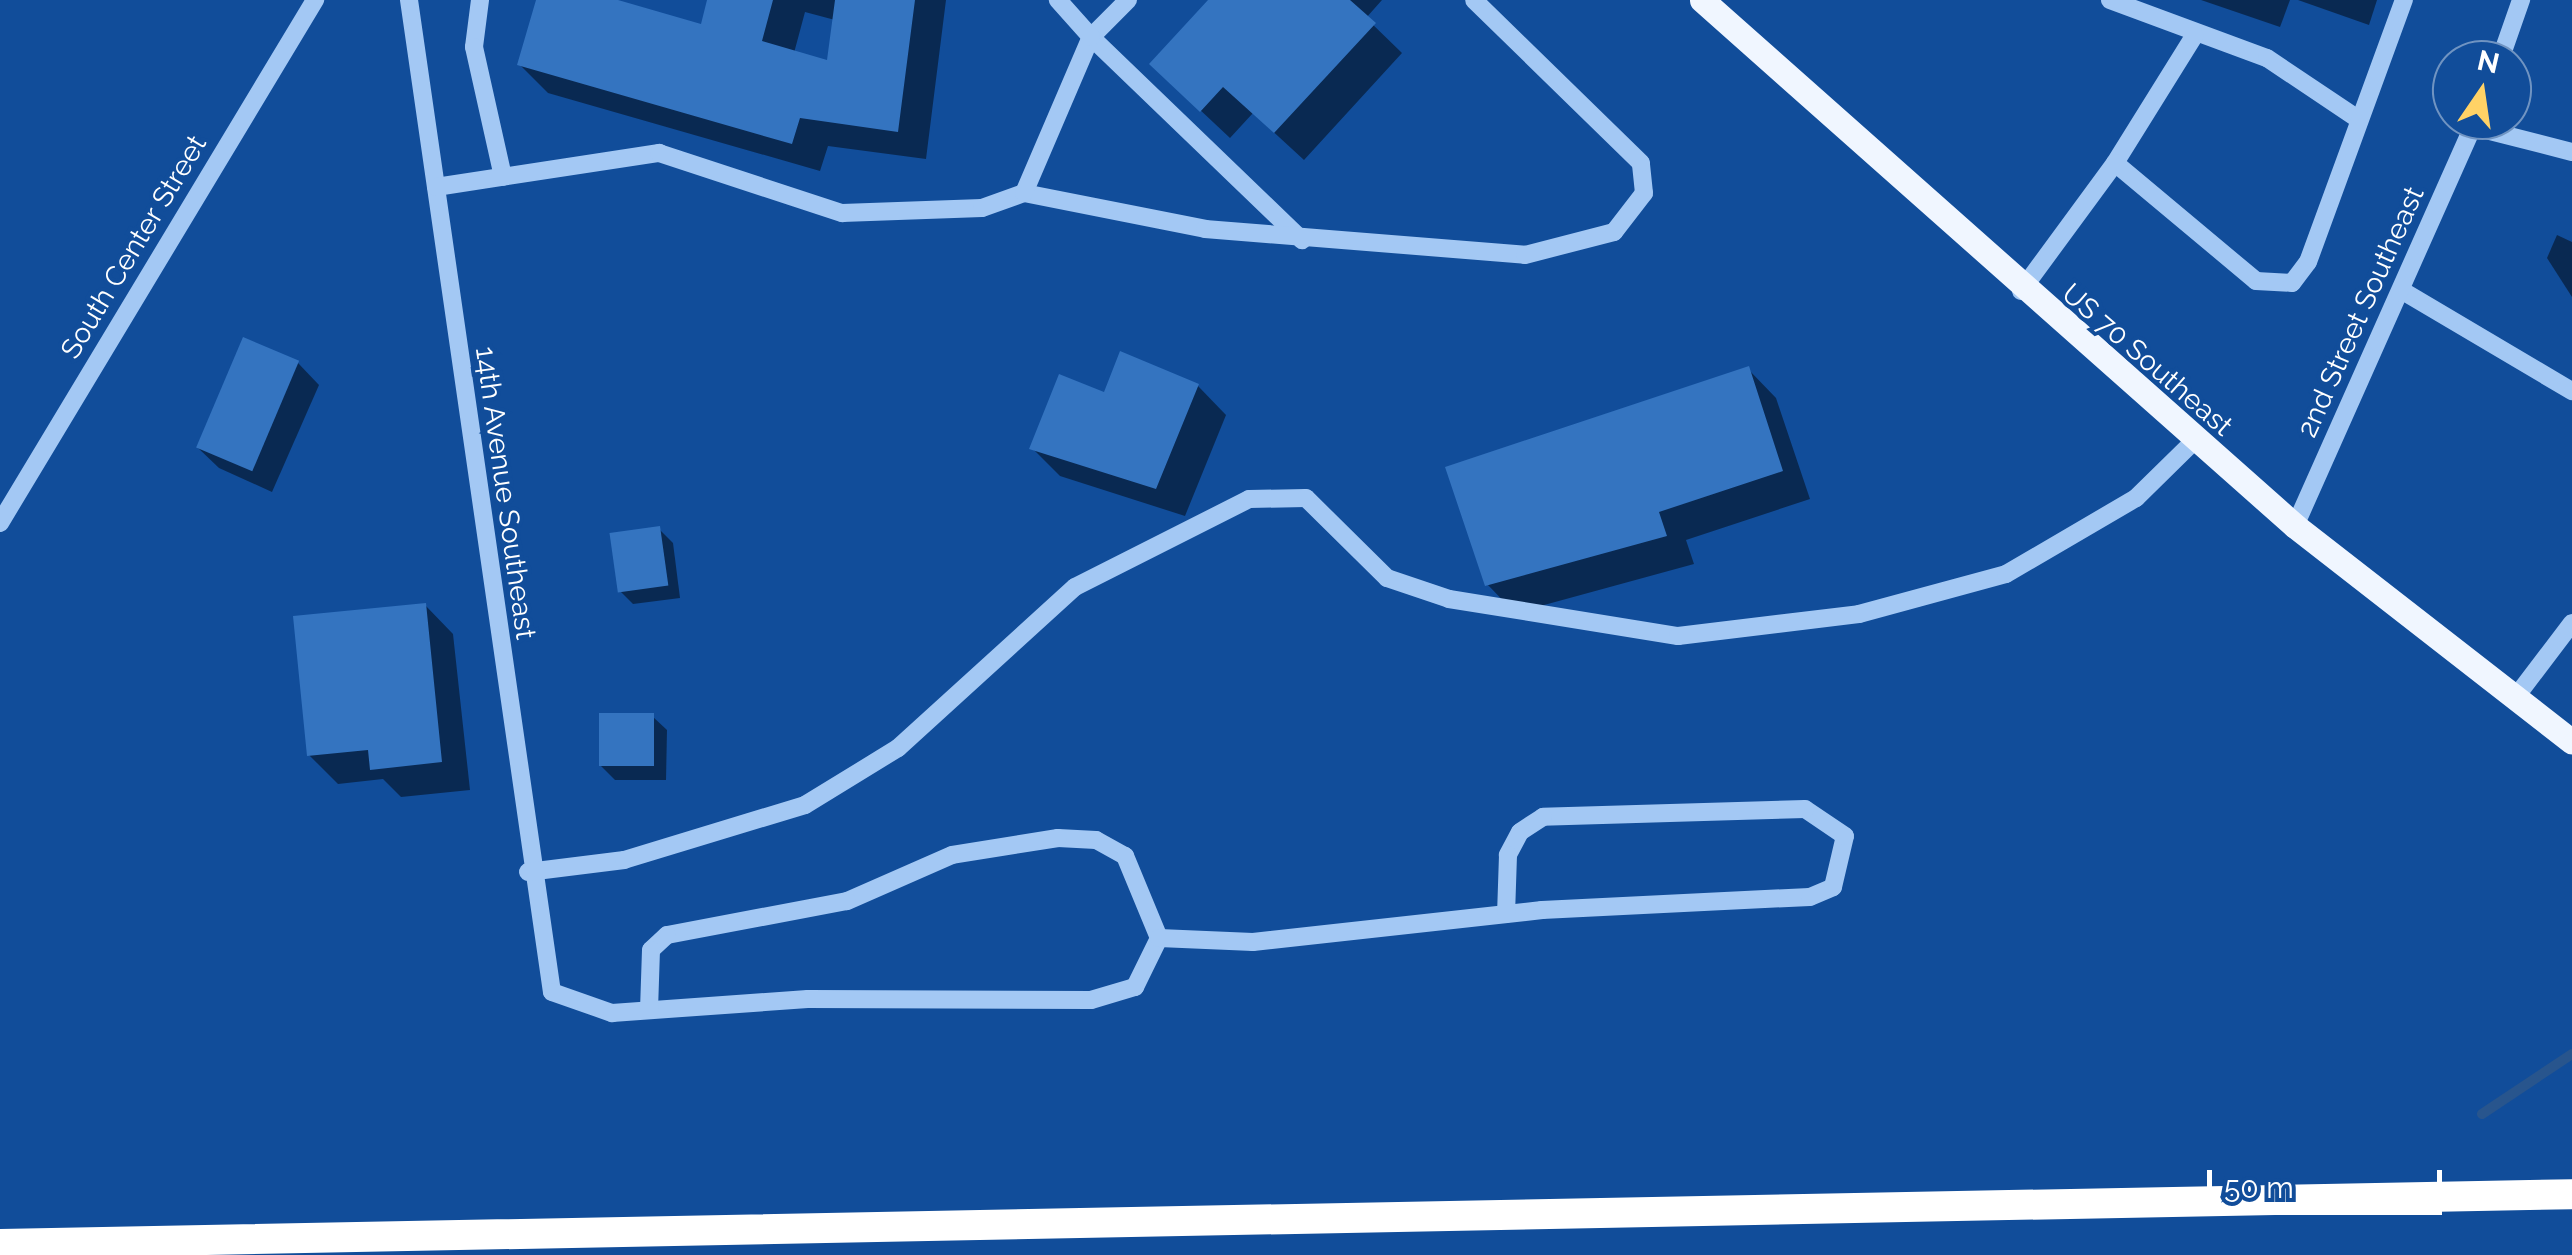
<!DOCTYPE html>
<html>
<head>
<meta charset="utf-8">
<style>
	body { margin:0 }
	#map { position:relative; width:2572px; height:1255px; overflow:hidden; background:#114d9a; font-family:Raleway,sans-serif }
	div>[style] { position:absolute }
	.shadow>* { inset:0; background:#0007 }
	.stream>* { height:10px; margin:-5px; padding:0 5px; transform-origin:5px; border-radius:5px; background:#28558d }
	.building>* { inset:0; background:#3474c0; transform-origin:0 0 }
	.minor>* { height:18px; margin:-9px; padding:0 9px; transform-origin:9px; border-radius:9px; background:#a3c8f4 }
	.major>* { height:25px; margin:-12.5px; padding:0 12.5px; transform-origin:12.5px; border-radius:12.5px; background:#f0f6ff }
	.highway>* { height:30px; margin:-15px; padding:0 15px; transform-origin:15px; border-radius:15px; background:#fff }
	span { translate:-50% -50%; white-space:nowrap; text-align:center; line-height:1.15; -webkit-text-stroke:8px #114d9a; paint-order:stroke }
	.street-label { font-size:28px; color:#fff }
	.north { position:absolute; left:2432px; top:40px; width:100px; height:100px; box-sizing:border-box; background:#114d9a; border:2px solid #7094c2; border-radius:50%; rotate:13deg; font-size:28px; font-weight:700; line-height:40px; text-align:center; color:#fff }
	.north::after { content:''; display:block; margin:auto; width:35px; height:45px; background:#ffd266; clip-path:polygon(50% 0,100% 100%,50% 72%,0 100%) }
	.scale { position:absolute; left:2207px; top:1170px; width:235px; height:45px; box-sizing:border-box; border:5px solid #fff; border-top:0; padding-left:12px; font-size:30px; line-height:35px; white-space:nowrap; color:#fff; -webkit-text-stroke:8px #114d9a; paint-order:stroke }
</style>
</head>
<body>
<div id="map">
	<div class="shadow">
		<div style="clip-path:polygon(evenodd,539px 0,609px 0,702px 27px,710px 0,946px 0,926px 159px,828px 146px,820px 171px,548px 93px,520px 65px,539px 0,805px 12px,835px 20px,829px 63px,794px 53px,805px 12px)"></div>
		<div style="clip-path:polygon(1212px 0,1382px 0,1366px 18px,1402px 53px,1304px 160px,1253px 113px,1230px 138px,1181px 92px)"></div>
		<div style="clip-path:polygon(2201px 0,2290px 0,2280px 27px)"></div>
		<div style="clip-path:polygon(2298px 0,2377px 0,2369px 25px)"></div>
		<div style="clip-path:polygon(2557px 235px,2572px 242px,2572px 297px,2547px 258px)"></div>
		<div style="clip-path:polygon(298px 363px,319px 385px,272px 492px,219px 468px,197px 447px)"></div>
		<div style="clip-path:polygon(1748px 369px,1776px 398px,1810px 499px,1686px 540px,1694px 564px,1515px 613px,1487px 584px)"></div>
		<div style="clip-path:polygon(1198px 386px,1226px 415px,1185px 516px,1060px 476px,1032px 448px,1105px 395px)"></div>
		<div style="clip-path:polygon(659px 529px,673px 543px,680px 598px,633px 604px,619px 590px)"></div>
		<div style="clip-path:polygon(425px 605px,453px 634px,470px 790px,401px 797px,383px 779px,338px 784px,309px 755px)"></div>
		<div style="clip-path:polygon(652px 716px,667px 730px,666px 780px,615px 780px,600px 765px)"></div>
	</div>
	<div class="stream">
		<div style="left:2482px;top:1114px;width:108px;rotate:-33.7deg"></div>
	</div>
	<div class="building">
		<div style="clip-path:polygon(536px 0,618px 0,701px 24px,707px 0,773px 0,762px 41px,827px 60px,835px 0,915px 0,898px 132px,800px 118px,792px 144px,517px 65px)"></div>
		<div style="clip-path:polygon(1208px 0,1350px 0,1376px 23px,1274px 133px,1223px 87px,1200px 112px,1149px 64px)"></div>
		<div style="left:243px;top:337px;width:61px;height:120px;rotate:23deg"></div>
		<div style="clip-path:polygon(1120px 351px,1199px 384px,1156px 489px,1029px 449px,1059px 374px,1104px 392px)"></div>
		<div style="clip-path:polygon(1749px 366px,1783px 471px,1659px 512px,1667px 536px,1485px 586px,1445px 467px)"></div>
		<div style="left:660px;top:526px;width:60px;height:51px;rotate:82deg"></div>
		<div style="clip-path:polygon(426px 603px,442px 762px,370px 770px,368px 750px,307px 756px,293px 616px)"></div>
		<div style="left:599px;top:713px;width:55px;height:53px"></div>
	</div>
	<div class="minor">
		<div style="left:409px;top:0;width:1002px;rotate:81.8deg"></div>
		<div style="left:552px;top:992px;width:64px;rotate:19.3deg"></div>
		<div style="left:612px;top:1013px;width:196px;rotate:-4.1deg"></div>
		<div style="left:808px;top:999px;width:283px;rotate:0.2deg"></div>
		<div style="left:1091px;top:1000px;width:46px;rotate:-16.5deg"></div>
		<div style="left:1135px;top:987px;width:55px;rotate:-63.9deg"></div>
		<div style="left:1159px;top:938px;width:89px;rotate:-112.5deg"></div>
		<div style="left:1125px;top:856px;width:33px;rotate:-151deg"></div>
		<div style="left:1096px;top:840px;width:38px;rotate:-177deg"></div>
		<div style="left:1058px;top:838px;width:107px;rotate:170.9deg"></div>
		<div style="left:952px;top:855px;width:115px;rotate:156.3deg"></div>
		<div style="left:847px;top:901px;width:183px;rotate:169.3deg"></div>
		<div style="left:667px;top:935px;width:22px;rotate:137deg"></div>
		<div style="left:651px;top:950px;width:60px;rotate:91.9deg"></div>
		<div style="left:480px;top:0;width:47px;rotate:97.3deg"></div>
		<div style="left:474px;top:47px;width:133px;rotate:77.4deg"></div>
		<div style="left:1128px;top:0;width:52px;rotate:135deg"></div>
		<div style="left:1091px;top:37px;width:293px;rotate:43.9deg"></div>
		<div style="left:2110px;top:0;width:167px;rotate:20.3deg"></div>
		<div style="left:2267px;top:58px;width:110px;rotate:33.8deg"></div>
		<div style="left:2500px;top:60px;width:64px;rotate:-70.7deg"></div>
		<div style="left:2474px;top:127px;width:101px;rotate:14.3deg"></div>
		<div style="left:2115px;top:163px;width:150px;rotate:-58.1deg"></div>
		<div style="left:436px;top:187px;width:226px;rotate:-8.7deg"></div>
		<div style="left:659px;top:153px;width:193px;rotate:18.2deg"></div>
		<div style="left:842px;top:213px;width:140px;rotate:-2deg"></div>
		<div style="left:982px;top:208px;width:45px;rotate:-19.7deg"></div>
		<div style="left:1024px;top:193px;width:185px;rotate:11.2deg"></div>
		<div style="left:1205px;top:229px;width:321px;rotate:4.6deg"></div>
		<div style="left:1525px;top:255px;width:92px;rotate:-14.5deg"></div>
		<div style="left:1614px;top:232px;width:49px;rotate:-52.4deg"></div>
		<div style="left:1644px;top:193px;width:30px;rotate:-96deg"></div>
		<div style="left:1641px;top:163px;width:233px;rotate:-135.7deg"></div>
		<div style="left:1024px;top:193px;width:170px;rotate:-66.8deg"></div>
		<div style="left:1091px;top:37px;width:50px;rotate:-131.7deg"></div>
		<div style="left:2401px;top:290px;width:199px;rotate:30.6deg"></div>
		<div style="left:2021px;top:291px;width:159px;rotate:-53.7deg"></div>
		<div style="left:2115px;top:163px;width:184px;rotate:39.9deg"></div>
		<div style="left:2256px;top:281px;width:36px;rotate:3deg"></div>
		<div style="left:2292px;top:283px;width:26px;rotate:-53deg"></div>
		<div style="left:2308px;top:262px;width:279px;rotate:-69.9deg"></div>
		<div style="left:0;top:523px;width:611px;rotate:-58.94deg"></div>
		<div style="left:2295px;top:526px;width:445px;rotate:-66deg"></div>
		<div style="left:2515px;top:698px;width:94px;rotate:-52.8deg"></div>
		<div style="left:528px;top:872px;width:97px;rotate:-7.1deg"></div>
		<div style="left:624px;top:860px;width:189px;rotate:-16.9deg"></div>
		<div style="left:805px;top:805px;width:109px;rotate:-31.5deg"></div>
		<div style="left:898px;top:748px;width:239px;rotate:-42.3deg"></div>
		<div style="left:1075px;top:587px;width:195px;rotate:-26.8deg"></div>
		<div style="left:1249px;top:499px;width:57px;rotate:-1deg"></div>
		<div style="left:1306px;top:498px;width:114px;rotate:44.6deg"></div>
		<div style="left:1387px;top:578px;width:65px;rotate:18.7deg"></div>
		<div style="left:1449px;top:599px;width:232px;rotate:9.2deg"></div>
		<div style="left:1678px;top:636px;width:182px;rotate:-6.9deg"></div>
		<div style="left:1859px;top:614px;width:152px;rotate:-15.2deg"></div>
		<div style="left:2006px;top:574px;width:151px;rotate:-30.3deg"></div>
		<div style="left:2136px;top:498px;width:83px;rotate:-44.5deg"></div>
		<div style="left:1159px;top:938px;width:94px;rotate:2.4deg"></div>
		<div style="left:1253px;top:942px;width:291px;rotate:-6.3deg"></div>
		<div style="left:1542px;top:910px;width:268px;rotate:-2.8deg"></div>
		<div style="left:1810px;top:897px;width:25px;rotate:-23deg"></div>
		<div style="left:1833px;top:887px;width:52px;rotate:-76.8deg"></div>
		<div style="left:1845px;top:836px;width:48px;rotate:-146deg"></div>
		<div style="left:1805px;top:809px;width:262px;rotate:178.3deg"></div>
		<div style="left:1543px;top:817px;width:27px;rotate:147deg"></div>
		<div style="left:1520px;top:832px;width:26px;rotate:118deg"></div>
		<div style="left:1508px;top:855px;width:59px;rotate:91.9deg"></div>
	</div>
	<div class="major">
		<div style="left:1702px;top:0;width:793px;rotate:41.57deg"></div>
		<div style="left:2295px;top:526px;width:351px;rotate:37.9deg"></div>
	</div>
	<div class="highway">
		<div style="left:0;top:1244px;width:2572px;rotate:-1.11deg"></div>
	</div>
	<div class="street-label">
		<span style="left:134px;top:247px;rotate:-59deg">South Center Street</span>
		<span style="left:2361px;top:312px;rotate:-66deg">2nd Street Southeast</span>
		<span style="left:2147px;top:360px;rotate:41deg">US 70 Southeast</span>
		<span style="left:505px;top:493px;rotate:82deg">14th Avenue Southeast</span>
	</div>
	<div class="north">N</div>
	<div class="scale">50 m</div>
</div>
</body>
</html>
